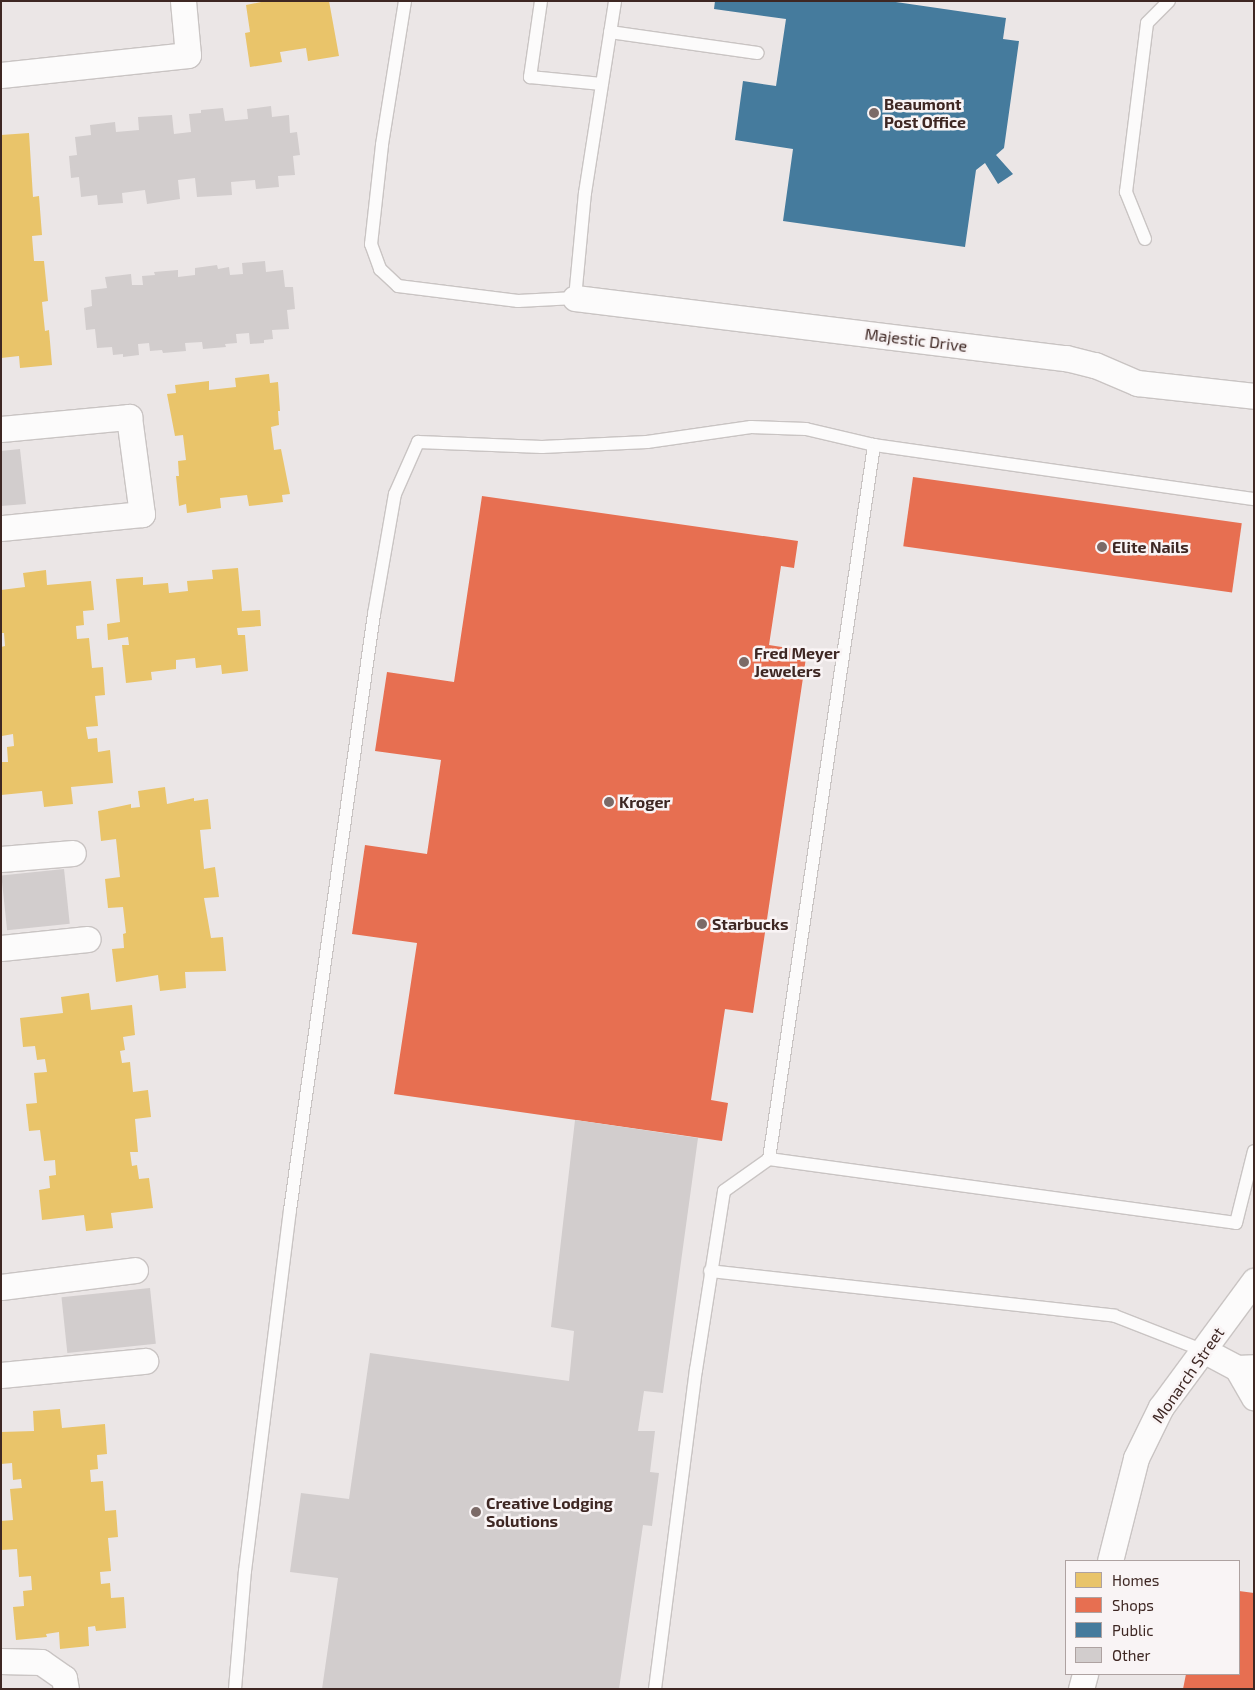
<!DOCTYPE html>
<html>
<head>
<meta charset="utf-8">
<style>
	body { margin:0 }
	#map { position:relative; width:1255px; height:1690px; overflow:hidden; background:#ebe6e6; font-family:"Exo 2",sans-serif }
	div>[style] { position:absolute }
	.homes>* { inset:0; background:#e9c46a }
	.shops>* { inset:0; background:#e76f51; transform-origin:0 0 }
	.public>* { inset:0; background:#457b9d }
	.building>* { inset:0; background:#d2cdcd; transform-origin:0 0 }
	.roads { filter:drop-shadow(1px 0 #c9c4c3) drop-shadow(-1px 0 #c9c4c3) drop-shadow(0 1px #c9c4c3) drop-shadow(0 -1px #c9c4c3) }
	.service>* { height:12px; margin:-6px; padding:0 6px; transform-origin:6px; border-radius:6px; background:#fcfbfb }
	.minor>* { height:25px; margin:-12.5px; padding:0 12.5px; transform-origin:12.5px; border-radius:12.5px; background:#fcfbfb }
	.dots>* { width:14px; height:14px; translate:-50% -50%; box-sizing:border-box; border:2px solid #f9f4f5; border-radius:50% }
	span { translate:-50% -50%; white-space:nowrap; text-align:center; line-height:1.15; -webkit-text-stroke:5px #f9f4f5; paint-order:stroke }
	.poi-label { font-size:16px; color:#3e2723; font-weight:700 }
	.left { translate:0 -50%; text-align:left }
	.street-label { font-size:16px; color:#3e2723 }
	.frame { position:absolute; inset:0; border:2px solid #3e2723; pointer-events:none }
	.legend { position:absolute; left:1065px; top:1560px; width:175px; height:115px; box-sizing:border-box; background:#f9f4f5; border:1px solid #aea2a1; margin:0; padding:6px 9px; list-style:none; font-size:15px; color:#3e2723 }
	.legend li { display:flex; align-items:center; gap:10px; height:25px }
	.legend b { width:25px; border:1px solid #aea2a1 }
</style>
</head>
<body>
<div id="map">
	<div class="homes">
		<div style="clip-path:polygon(266px 1px,329px 1px,339px 56px,308px 61px,306px 48px,280px 52px,282px 62px,250px 67px,245px 33px,250px 32px,246px 5px)"></div>
		<div style="clip-path:polygon(29px 133px,33px 197px,39px 196px,42px 235px,32px 236px,34px 261px,44px 261px,48px 301px,42px 302px,45px 331px,49px 330px,52px 365px,20px 368px,19px 356px,1px 358px,1px 135px)"></div>
		<div style="clip-path:polygon(269px 374px,270px 383px,278px 382px,280px 411px,278px 411px,279px 425px,271px 427px,274px 450px,281px 449px,290px 494px,282px 495px,283px 502px,249px 506px,247px 495px,220px 498px,221px 508px,187px 513px,186px 504px,179px 506px,176px 476px,179px 476px,178px 461px,186px 460px,183px 435px,175px 436px,167px 394px,176px 393px,175px 385px,209px 381px,209px 390px,236px 387px,235px 378px)"></div>
		<div style="clip-path:polygon(238px 568px,242px 611px,260px 610px,261px 626px,237px 628px,238px 635px,245px 635px,248px 671px,222px 674px,221px 665px,196px 668px,195px 658px,176px 660px,176px 669px,151px 672px,152px 680px,126px 683px,122px 645px,129px 645px,128px 637px,108px 640px,107px 624px,120px 622px,116px 579px,143px 577px,143px 585px,168px 583px,169px 593px,188px 591px,187px 581px,213px 579px,212px 570px)"></div>
		<div style="clip-path:polygon(46px 570px,47px 585px,91px 581px,94px 610px,83px 611px,84px 625px,76px 626px,77px 639px,89px 638px,92px 668px,103px 667px,105px 695px,95px 696px,98px 726px,86px 727px,88px 739px,97px 738px,98px 752px,110px 750px,113px 783px,71px 787px,73px 804px,44px 807px,42px 791px,1px 795px,1px 762px,8px 762px,7px 747px,14px 746px,13px 734px,2px 736px,1px 730px,1px 647px,5px 646px,4px 633px,1px 633px,1px 590px,25px 587px,23px 573px)"></div>
		<div style="clip-path:polygon(165px 787px,167px 804px,194px 798px,194px 801px,208px 799px,211px 829px,200px 830px,204px 869px,215px 867px,219px 897px,204px 898px,211px 938px,223px 937px,226px 971px,185px 972px,186px 988px,160px 991px,158px 975px,116px 982px,112px 949px,124px 948px,123px 934px,126px 933px,123px 907px,108px 908px,105px 879px,120px 877px,116px 839px,101px 841px,98px 811px,131px 804px,131px 808px,140px 807px,138px 791px)"></div>
		<div style="clip-path:polygon(89px 993px,91px 1010px,132px 1005px,135px 1035px,123px 1037px,125px 1050px,120px 1051px,122px 1063px,130px 1062px,133px 1092px,148px 1090px,151px 1117px,135px 1119px,138px 1152px,130px 1152px,132px 1166px,137px 1165px,139px 1179px,149px 1178px,153px 1208px,111px 1213px,113px 1228px,86px 1231px,84px 1215px,42px 1220px,39px 1190px,50px 1188px,49px 1176px,56px 1175px,55px 1160px,44px 1161px,40px 1130px,29px 1131px,26px 1104px,37px 1103px,34px 1073px,47px 1072px,45px 1059px,37px 1060px,35px 1046px,23px 1047px,20px 1018px,63px 1013px,61px 997px)"></div>
		<div style="clip-path:polygon(60px 1409px,62px 1428px,105px 1424px,107px 1454px,97px 1455px,98px 1469px,90px 1470px,91px 1482px,103px 1481px,105px 1511px,116px 1510px,118px 1537px,108px 1538px,111px 1571px,100px 1572px,101px 1584px,110px 1583px,111px 1598px,124px 1597px,126px 1628px,96px 1631px,95px 1626px,88px 1627px,89px 1646px,60px 1649px,59px 1632px,46px 1634px,47px 1637px,16px 1640px,13px 1607px,24px 1606px,23px 1591px,32px 1590px,31px 1576px,19px 1577px,17px 1549px,1px 1550px,1px 1521px,13px 1520px,10px 1489px,22px 1488px,21px 1479px,13px 1480px,12px 1463px,1px 1464px,1px 1432px,34px 1431px,33px 1411px)"></div>
	</div>
	<div class="shops">
		<div style="left:913px;top:477px;width:332px;height:70px;rotate:8deg"></div>
		<div style="clip-path:polygon(482px 496px,798px 541px,794px 568px,781px 566px,769px 645px,807px 651px,753px 1013px,725px 1009px,711px 1100px,728px 1103px,722px 1141px,394px 1094px,417px 943px,352px 934px,365px 845px,427px 854px,441px 760px,375px 751px,387px 672px,454px 682px)"></div>
		<div style="clip-path:polygon(1239px 1591px,1254px 1593px,1254px 1689px,1183px 1689px,1186px 1674px,1239px 1674px)"></div>
	</div>
	<div class="public">
		<div style="clip-path:polygon(715px 1px,889px 1px,1006px 18px,1003px 39px,1019px 41px,1004px 148px,996px 155px,1013px 174px,998px 184px,985px 163px,976px 170px,965px 247px,783px 221px,793px 149px,735px 140px,743px 81px,776px 86px,786px 19px,714px 9px)"></div>
	</div>
	<div class="building">
		<div style="clip-path:polygon(271px 106px,272px 117px,289px 115px,290px 133px,297px 132px,300px 155px,293px 156px,295px 175px,278px 176px,279px 187px,256px 189px,255px 180px,231px 182px,232px 195px,197px 197px,195px 178px,178px 180px,180px 199px,147px 204px,145px 190px,122px 193px,123px 203px,98px 205px,97px 195px,81px 197px,79px 177px,71px 178px,69px 156px,77px 155px,75px 137px,91px 135px,90px 125px,115px 122px,116px 132px,139px 130px,138px 117px,172px 115px,174px 134px,191px 132px,189px 114px,201px 113px,201px 110px,223px 108px,225px 121px,248px 119px,247px 109px)"></div>
		<div style="clip-path:polygon(265px 261px,266px 272px,283px 270px,285px 287px,293px 287px,295px 309px,287px 310px,289px 329px,272px 330px,273px 339px,264px 340px,264px 343px,250px 344px,249px 333px,236px 334px,237px 343px,225px 344px,226px 347px,203px 349px,202px 342px,185px 343px,186px 351px,163px 353px,162px 350px,150px 351px,149px 343px,138px 344px,139px 355px,123px 357px,123px 354px,113px 355px,112px 347px,97px 348px,95px 329px,86px 330px,84px 308px,92px 306px,91px 290px,107px 288px,105px 277px,131px 274px,132px 285px,143px 285px,142px 276px,155px 275px,154px 272px,178px 270px,178px 277px,195px 275px,195px 268px,217px 265px,218px 269px,229px 267px,230px 275px,243px 274px,242px 263px)"></div>
		<div style="clip-path:polygon(20px 449px,26px 504px,1px 506px,1px 451px)"></div>
		<div style="left:64px;top:869px;width:55px;height:63px;rotate:84deg"></div>
		<div style="clip-path:polygon(575px 1120px,698px 1138px,663px 1393px,644px 1391px,638px 1431px,655px 1431px,650px 1472px,659px 1473px,652px 1526px,643px 1525px,619px 1689px,322px 1689px,338px 1578px,290px 1572px,301px 1493px,349px 1499px,370px 1353px,569px 1381px,574px 1331px,551px 1327px)"></div>
		<div style="left:150px;top:1288px;width:56px;height:89px;rotate:84deg"></div>
	</div>
	<div class="roads">
		<div class="service">
			<div style="left:405px;top:1px;width:146px;rotate:99.1deg"></div>
			<div style="left:382px;top:145px;width:100px;rotate:96.3deg"></div>
			<div style="left:371px;top:244px;width:27px;rotate:70deg"></div>
			<div style="left:380px;top:269px;width:25px;rotate:43deg"></div>
			<div style="left:398px;top:286px;width:121px;rotate:7.1deg"></div>
			<div style="left:518px;top:301px;width:57px;rotate:-3deg"></div>
			<div style="left:575px;top:298px;width:105px;rotate:-84.6deg"></div>
			<div style="left:585px;top:193px;width:194px;rotate:-81.1deg"></div>
			<div style="left:541px;top:1px;width:77px;rotate:98.2deg"></div>
			<div style="left:530px;top:77px;width:72px;rotate:5.6deg"></div>
			<div style="left:610px;top:32px;width:149px;rotate:8.1deg"></div>
			<div style="left:1145px;top:239px;width:51px;rotate:-112deg"></div>
			<div style="left:1126px;top:192px;width:170px;rotate:-82.9deg"></div>
			<div style="left:1147px;top:23px;width:31px;rotate:-45deg"></div>
			<div style="left:769px;top:1159px;width:471px;rotate:7.8deg"></div>
			<div style="left:1236px;top:1223px;width:74px;rotate:-76deg"></div>
			<div style="left:710px;top:1271px;width:407px;rotate:6.3deg"></div>
			<div style="left:1115px;top:1316px;width:97px;rotate:21.3deg"></div>
			<div style="left:235px;top:1689px;width:118px;rotate:-85.2deg"></div>
			<div style="left:245px;top:1571px;width:364px;rotate:-82.9deg"></div>
			<div style="left:290px;top:1210px;width:602px;rotate:-81.98deg"></div>
			<div style="left:374px;top:614px;width:122px;rotate:-80.1deg"></div>
			<div style="left:395px;top:494px;width:57px;rotate:-66.1deg"></div>
			<div style="left:418px;top:442px;width:124px;rotate:2.3deg"></div>
			<div style="left:542px;top:447px;width:105px;rotate:-2.7deg"></div>
			<div style="left:647px;top:442px;width:105px;rotate:-8.2deg"></div>
			<div style="left:751px;top:427px;width:55px;rotate:2.1deg"></div>
			<div style="left:806px;top:429px;width:70px;rotate:13.2deg"></div>
			<div style="left:874px;top:445px;width:384px;rotate:8.1deg"></div>
			<div style="left:655px;top:1689px;width:322px;rotate:-82.7deg"></div>
			<div style="left:696px;top:1370px;width:181px;rotate:-81.1deg"></div>
			<div style="left:724px;top:1191px;width:55px;rotate:-35.4deg"></div>
			<div style="left:769px;top:1159px;width:722px;rotate:-81.63deg"></div>
		</div>
		<div class="minor">
			<div style="left:1px;top:75px;width:188px;rotate:-6.1deg"></div>
			<div style="left:188px;top:55px;width:54px;rotate:-95.3deg"></div>
			<div style="left:575px;top:298px;width:495px;rotate:7deg"></div>
			<div style="left:1066px;top:358px;width:30px;rotate:14deg"></div>
			<div style="left:1095px;top:365px;width:46px;rotate:23.2deg"></div>
			<div style="left:1137px;top:383px;width:118px;rotate:6.3deg"></div>
			<div style="left:1px;top:429px;width:129px;rotate:-5.4deg"></div>
			<div style="left:129px;top:417px;width:98px;rotate:82.4deg"></div>
			<div style="left:142px;top:514px;width:142px;rotate:174.3deg"></div>
			<div style="left:1px;top:859px;width:72px;rotate:-4.8deg"></div>
			<div style="left:1px;top:948px;width:87px;rotate:-5.9deg"></div>
			<div style="left:1px;top:1287px;width:135px;rotate:-7.2deg"></div>
			<div style="left:1205px;top:1351px;width:36px;rotate:28deg"></div>
			<div style="left:1237px;top:1368px;width:17px;rotate:-3deg"></div>
			<div style="left:1237px;top:1368px;width:34px;rotate:60deg"></div>
			<div style="left:1px;top:1375px;width:145px;rotate:-5.6deg"></div>
			<div style="left:1110px;top:1561px;width:106px;rotate:-75.8deg"></div>
			<div style="left:1136px;top:1458px;width:57px;rotate:-63.9deg"></div>
			<div style="left:1161px;top:1407px;width:157px;rotate:-53.6deg"></div>
			<div style="left:1px;top:1661px;width:40px;rotate:1.4deg"></div>
			<div style="left:41px;top:1662px;width:28px;rotate:35deg"></div>
			<div style="left:64px;top:1678px;width:11px;rotate:80deg"></div>
			<div style="left:1081px;top:1689px;width:16px;rotate:-75deg"></div>
		</div>
	</div>
	<div class="dots">
		<div style="left:874px;top:113px;background:#7b6a67"></div>
		<div style="left:1102px;top:547px;background:#7b6a67"></div>
		<div style="left:744px;top:662px;background:#7b6a67"></div>
		<div style="left:609px;top:802px;background:#7b6a67"></div>
		<div style="left:702px;top:924px;background:#7b6a67"></div>
		<div style="left:476px;top:1512px;background:#7b6a67"></div>
	</div>
	<div class="poi-label">
		<span class="left" style="left:884px;top:113px">Beaumont<br>Post Office</span>
		<span class="left" style="left:1112px;top:547px">Elite Nails</span>
		<span class="left" style="left:754px;top:662px">Fred Meyer<br>Jewelers</span>
		<span class="left" style="left:619px;top:802px">Kroger</span>
		<span class="left" style="left:712px;top:924px">Starbucks</span>
		<span class="left" style="left:486px;top:1512px">Creative Lodging<br>Solutions</span>
	</div>
	<div class="street-label">
		<span style="left:916px;top:340px;rotate:7deg">Majestic Drive</span>
		<span style="left:1188px;top:1375px;rotate:-55deg">Monarch Street</span>
	</div>
	<div class="frame"></div>
	<ul class="legend">
	<li><b style="height:14px;background:#e9c46a"></b>Homes</li>
	<li><b style="height:14px;background:#e76f51"></b>Shops</li>
	<li><b style="height:14px;background:#457b9d"></b>Public</li>
	<li><b style="height:14px;background:#d2cdcd"></b>Other</li>
	</ul>
</div>
</body>
</html>
